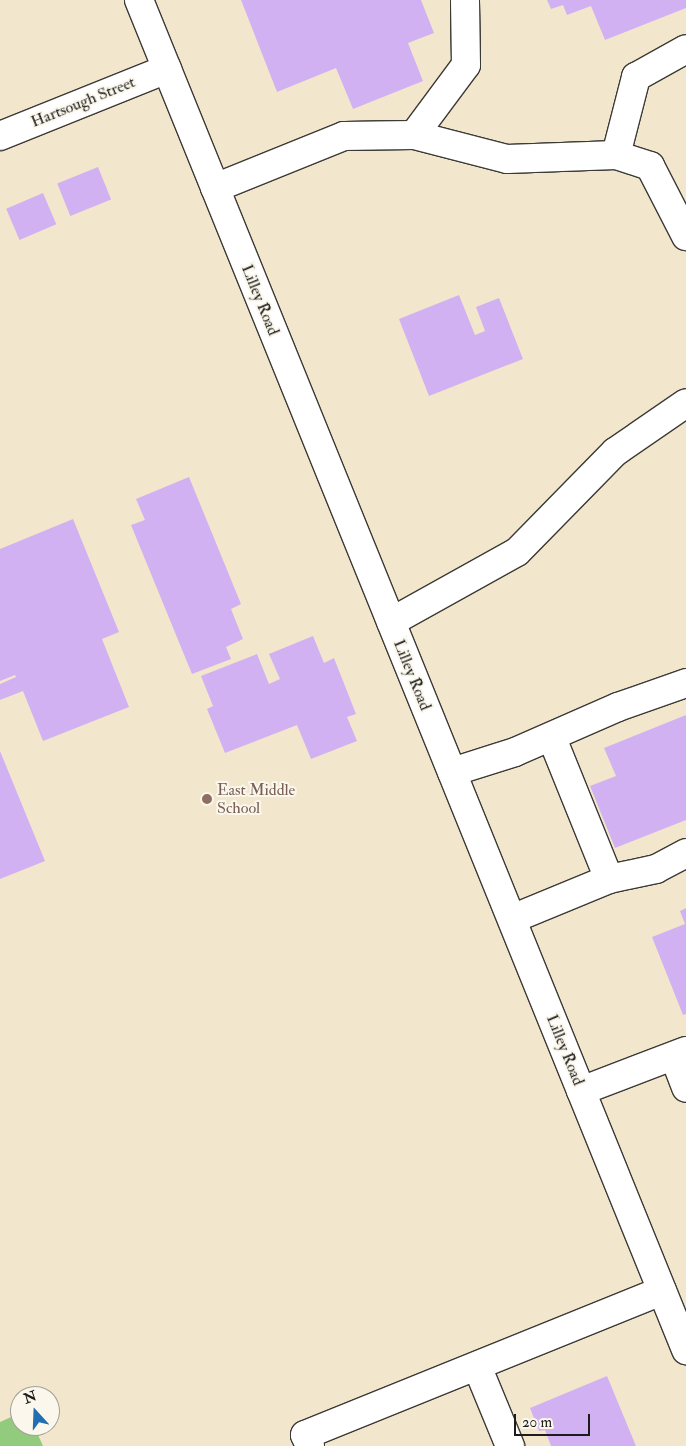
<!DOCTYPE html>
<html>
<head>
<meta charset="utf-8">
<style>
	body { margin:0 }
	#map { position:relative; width:686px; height:1446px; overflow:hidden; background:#f2e7cc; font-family:"IM FELL Double Pica",serif }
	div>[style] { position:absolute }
	.green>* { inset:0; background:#92cb7e }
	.building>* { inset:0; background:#d2b1f2; transform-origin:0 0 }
	.roads { filter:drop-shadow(1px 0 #3c3a36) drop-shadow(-1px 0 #3c3a36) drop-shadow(0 1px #3c3a36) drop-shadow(0 -1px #3c3a36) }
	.minor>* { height:28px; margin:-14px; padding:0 14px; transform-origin:14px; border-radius:14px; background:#fff }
	.dots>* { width:14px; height:14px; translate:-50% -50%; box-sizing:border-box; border:2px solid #fbf7ec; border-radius:50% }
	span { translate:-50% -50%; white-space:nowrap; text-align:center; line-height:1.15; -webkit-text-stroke:4px #fbf7ec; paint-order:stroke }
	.street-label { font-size:16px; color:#1c1c1c }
	.education-label { font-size:16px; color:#785e54 }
	.left { translate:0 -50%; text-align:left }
	.north { position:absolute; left:10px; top:1386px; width:50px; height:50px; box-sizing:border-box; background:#fbf7ec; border:1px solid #a29f99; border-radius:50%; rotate:340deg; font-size:14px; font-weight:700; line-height:20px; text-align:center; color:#1c1c1c }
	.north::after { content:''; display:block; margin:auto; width:18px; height:22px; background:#1f6fb2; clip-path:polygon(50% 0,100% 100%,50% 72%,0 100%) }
	.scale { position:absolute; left:514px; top:1414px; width:76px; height:22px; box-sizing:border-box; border:2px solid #1c1c1c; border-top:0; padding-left:6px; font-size:15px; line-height:18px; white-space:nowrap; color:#1c1c1c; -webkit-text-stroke:4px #fbf7ec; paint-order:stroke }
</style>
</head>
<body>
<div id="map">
	<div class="green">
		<div style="clip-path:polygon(20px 1413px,20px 1426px,34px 1426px,43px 1446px,0 1446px,0 1422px)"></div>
	</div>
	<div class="building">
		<div style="clip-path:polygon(241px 0,421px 0,434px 33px,408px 43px,423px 81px,353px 109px,336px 68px,277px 92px)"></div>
		<div style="clip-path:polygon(547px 0,686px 0,686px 8px,605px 40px,591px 6px,567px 15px,563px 5px,551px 9px)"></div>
		<div style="left:98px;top:167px;width:35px;height:44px;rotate:68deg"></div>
		<div style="left:43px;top:193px;width:34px;height:40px;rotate:67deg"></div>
		<div style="clip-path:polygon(459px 295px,475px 335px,485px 331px,476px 307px,499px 298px,523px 359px,429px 396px,399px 319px)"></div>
		<div style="clip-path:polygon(189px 477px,241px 604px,231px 609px,243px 639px,226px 647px,231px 659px,192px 674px,131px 525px,145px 520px,136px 499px)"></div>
		<div style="clip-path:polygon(73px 519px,119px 632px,102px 639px,129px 707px,43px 741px,23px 691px,0 700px,0 684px,16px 677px,15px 675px,0 681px,0 549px)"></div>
		<div style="clip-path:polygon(313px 636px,324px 663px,334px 658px,356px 714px,347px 717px,357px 741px,311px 759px,297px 725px,225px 753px,207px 709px,213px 706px,201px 676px,257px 654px,269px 684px,280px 679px,269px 654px)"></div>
		<div style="clip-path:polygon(686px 715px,686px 820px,615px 848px,590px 786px,616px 776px,604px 748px)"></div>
		<div style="clip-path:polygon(0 751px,45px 861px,0 879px)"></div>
		<div style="clip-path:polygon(686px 908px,686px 1014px,683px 1015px,652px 937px,685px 924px,680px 911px)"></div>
		<div style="clip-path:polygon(607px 1376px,636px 1446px,551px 1446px,545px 1430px,539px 1431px,530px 1408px)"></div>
	</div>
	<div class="roads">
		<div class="minor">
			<div style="left:139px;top:0;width:1457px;rotate:67.94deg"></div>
			<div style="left:414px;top:135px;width:87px;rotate:-53.4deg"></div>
			<div style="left:466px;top:65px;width:65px;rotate:-90.9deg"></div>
			<div style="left:0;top:136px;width:180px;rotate:-21.9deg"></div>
			<div style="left:616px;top:155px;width:81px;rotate:-75.6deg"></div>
			<div style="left:636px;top:77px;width:57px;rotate:-29.2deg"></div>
			<div style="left:215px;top:188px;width:139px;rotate:-22deg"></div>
			<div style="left:344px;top:136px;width:70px;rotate:-0.8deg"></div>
			<div style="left:414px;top:135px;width:96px;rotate:14.5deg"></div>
			<div style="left:507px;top:159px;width:109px;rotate:-2.1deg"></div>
			<div style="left:616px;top:155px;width:36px;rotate:18deg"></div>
			<div style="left:650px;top:166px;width:79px;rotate:62.8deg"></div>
			<div style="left:391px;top:622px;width:144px;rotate:-29.1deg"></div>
			<div style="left:517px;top:552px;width:140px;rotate:-45.6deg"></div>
			<div style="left:615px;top:452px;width:86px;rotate:-34.6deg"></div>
			<div style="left:552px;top:738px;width:152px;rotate:68deg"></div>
			<div style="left:452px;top:772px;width:66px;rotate:-17.6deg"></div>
			<div style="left:515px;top:752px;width:112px;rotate:-23.6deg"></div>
			<div style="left:618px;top:707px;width:72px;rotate:-19.4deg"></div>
			<div style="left:512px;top:919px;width:105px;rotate:-22.4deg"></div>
			<div style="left:609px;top:879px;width:48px;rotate:-12deg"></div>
			<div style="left:656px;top:869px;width:34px;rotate:-28deg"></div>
			<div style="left:674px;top:1056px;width:34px;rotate:69deg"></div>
			<div style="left:581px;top:1091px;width:112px;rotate:-20.9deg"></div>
			<div style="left:477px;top:1366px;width:87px;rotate:67.6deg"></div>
			<div style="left:310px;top:1446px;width:12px;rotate:-114deg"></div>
			<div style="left:305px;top:1435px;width:385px;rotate:-22deg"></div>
		</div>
	</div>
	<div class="dots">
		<div style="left:207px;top:799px;background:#8d6e63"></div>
	</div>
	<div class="street-label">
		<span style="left:83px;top:102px;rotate:-22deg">Hartsough Street</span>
		<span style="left:260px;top:300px;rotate:68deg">Lilley Road</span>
		<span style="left:412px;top:675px;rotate:68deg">Lilley Road</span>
		<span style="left:565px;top:1050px;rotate:68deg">Lilley Road</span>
	</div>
	<div class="education-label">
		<span class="left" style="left:217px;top:799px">East Middle<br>School</span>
	</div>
	<div class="north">N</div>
	<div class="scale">20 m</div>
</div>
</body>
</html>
